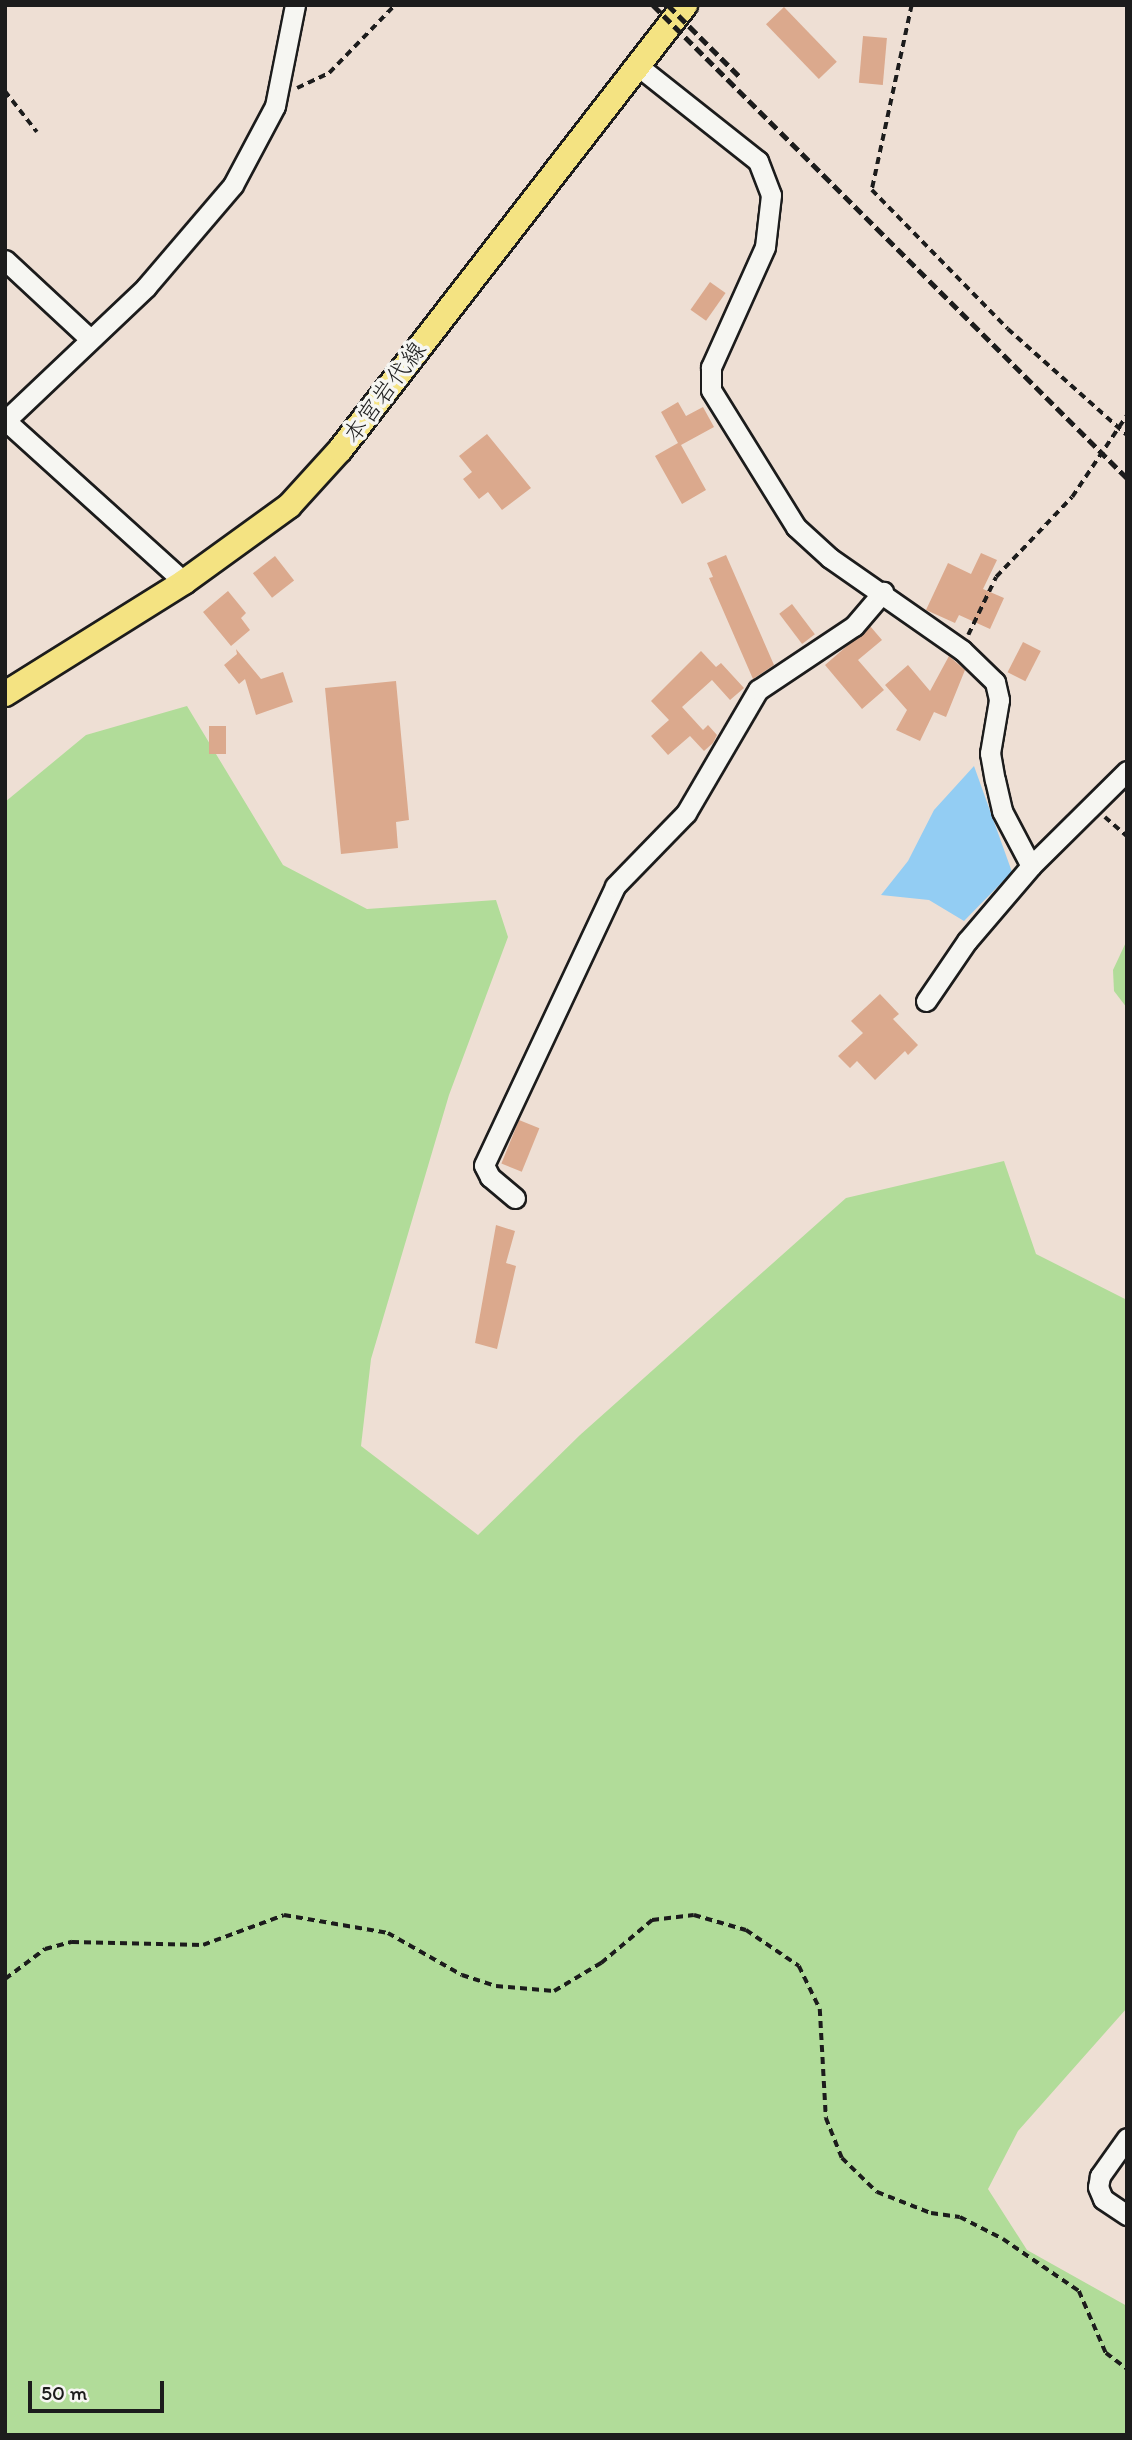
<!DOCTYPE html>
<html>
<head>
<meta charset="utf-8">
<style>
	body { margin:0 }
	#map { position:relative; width:1132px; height:2440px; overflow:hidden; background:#eedfd4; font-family:Itim,"Klee One",sans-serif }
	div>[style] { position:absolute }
	.green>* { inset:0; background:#b1dc99 }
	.water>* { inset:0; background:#93cdf3 }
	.building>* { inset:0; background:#dba98d; transform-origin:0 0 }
	.path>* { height:3.5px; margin-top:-1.75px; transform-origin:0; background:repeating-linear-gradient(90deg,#1c1c1c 0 7px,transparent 0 12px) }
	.roads { filter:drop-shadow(2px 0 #1c1c1c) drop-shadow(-2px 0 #1c1c1c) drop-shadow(0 2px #1c1c1c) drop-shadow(0 -2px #1c1c1c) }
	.minor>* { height:19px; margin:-9.5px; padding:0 9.5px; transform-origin:9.5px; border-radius:9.5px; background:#f6f6f2 }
	.major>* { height:24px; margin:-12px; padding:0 12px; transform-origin:12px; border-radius:12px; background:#f4e382 }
	.rail>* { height:5px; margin-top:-2.5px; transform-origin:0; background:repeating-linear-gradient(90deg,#1c1c1c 0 10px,transparent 0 15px) }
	span { translate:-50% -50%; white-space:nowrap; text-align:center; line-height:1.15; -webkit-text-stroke:7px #f6f6f2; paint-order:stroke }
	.street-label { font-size:24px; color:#1c1c1c }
	.frame { position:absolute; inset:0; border:7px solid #1c1c1c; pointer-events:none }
	.scale { position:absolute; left:28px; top:2381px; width:136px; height:32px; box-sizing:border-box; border:4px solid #1c1c1c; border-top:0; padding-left:9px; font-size:21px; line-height:24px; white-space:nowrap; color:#1c1c1c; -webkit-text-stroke:5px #f6f6f2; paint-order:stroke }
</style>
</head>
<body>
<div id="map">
	<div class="green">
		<div style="clip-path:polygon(187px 706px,283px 865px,367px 909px,496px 900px,508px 937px,449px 1095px,371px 1359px,361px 1446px,478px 1535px,580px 1435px,846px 1198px,1004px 1161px,1036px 1254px,1127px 1300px,1127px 2008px,1018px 2131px,988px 2189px,1027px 2250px,1127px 2306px,1127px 2435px,5px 2435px,5px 802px,86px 735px)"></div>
		<div style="clip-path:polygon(1127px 940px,1127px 1008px,1114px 991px,1113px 970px)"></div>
	</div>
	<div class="water">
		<div style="clip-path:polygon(974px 766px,1012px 872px,964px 921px,929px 900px,881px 895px,908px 861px,934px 810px)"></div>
	</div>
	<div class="building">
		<div style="left:784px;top:7px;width:76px;height:25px;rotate:46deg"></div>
		<div style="left:863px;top:36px;width:24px;height:47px;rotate:5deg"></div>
		<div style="left:710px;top:282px;width:19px;height:34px;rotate:35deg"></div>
		<div style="clip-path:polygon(678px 402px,686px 416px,703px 407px,714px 427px,681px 445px,706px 490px,682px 504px,655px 456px,678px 443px,661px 412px)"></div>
		<div style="clip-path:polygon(487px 434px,531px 488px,502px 510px,488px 492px,479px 499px,463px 479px,472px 472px,459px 456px)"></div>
		<div style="clip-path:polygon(981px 553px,997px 560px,983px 589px,1004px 598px,990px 629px,959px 615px,955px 623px,926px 610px,948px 563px,971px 574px)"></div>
		<div style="clip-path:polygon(726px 555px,774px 665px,753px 679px,709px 578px,713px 577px,707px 563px)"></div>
		<div style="left:275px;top:556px;width:31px;height:28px;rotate:52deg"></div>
		<div style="clip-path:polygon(228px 591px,246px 613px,241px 618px,250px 630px,231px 646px,203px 612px)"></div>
		<div style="left:792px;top:604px;width:38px;height:16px;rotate:53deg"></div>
		<div style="clip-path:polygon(870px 626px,882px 640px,858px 660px,884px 690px,862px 709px,825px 665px)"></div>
		<div style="left:1023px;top:642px;width:20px;height:34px;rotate:27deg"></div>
		<div style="clip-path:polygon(236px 649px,261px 679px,283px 672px,293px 702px,256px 715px,245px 679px,239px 684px,224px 665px,237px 654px)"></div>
		<div style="clip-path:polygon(701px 651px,716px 667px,721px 663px,744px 688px,730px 700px,712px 680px,682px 707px,703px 730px,708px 725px,717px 735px,713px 743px,704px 751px,690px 736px,668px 755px,651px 736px,669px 720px,651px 701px)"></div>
		<div style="clip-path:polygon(949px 656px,965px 670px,946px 717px,934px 712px,920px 741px,896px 730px,907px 710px,885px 685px,908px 665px,930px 691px)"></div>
		<div style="clip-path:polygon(396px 681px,409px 820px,396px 822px,398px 848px,341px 854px,325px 688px)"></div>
		<div style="left:209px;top:726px;width:17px;height:28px"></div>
		<div style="clip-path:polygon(880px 994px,899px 1014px,893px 1019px,918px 1045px,908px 1055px,905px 1051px,875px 1080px,857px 1061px,850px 1068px,838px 1056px,863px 1033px,851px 1021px)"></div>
		<div style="left:519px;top:1120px;width:22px;height:47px;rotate:22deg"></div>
		<div style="clip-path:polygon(496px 1225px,515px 1231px,506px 1263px,516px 1266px,497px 1349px,475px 1343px)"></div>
	</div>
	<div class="path">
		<div style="left:912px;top:5px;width:189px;rotate:102.2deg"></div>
		<div style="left:872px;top:190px;width:194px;rotate:45.6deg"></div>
		<div style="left:1008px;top:329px;width:159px;rotate:41.7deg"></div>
		<div style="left:297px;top:88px;width:35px;rotate:-25deg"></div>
		<div style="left:329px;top:73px;width:95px;rotate:-45.9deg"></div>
		<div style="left:5px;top:91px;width:52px;rotate:52deg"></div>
		<div style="left:968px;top:635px;width:64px;rotate:-64.2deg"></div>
		<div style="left:996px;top:577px;width:110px;rotate:-46.5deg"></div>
		<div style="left:1072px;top:497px;width:99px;rotate:-56.1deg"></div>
		<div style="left:1105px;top:817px;width:29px;rotate:41deg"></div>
		<div style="left:5px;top:1979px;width:50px;rotate:-36.9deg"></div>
		<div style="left:45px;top:1949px;width:28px;rotate:-15deg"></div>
		<div style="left:72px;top:1942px;width:131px;rotate:1.3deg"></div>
		<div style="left:203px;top:1945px;width:86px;rotate:-20.3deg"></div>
		<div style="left:284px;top:1915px;width:106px;rotate:9.8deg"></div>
		<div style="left:388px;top:1933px;width:85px;rotate:29.6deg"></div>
		<div style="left:462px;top:1975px;width:36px;rotate:18deg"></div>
		<div style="left:496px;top:1986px;width:58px;rotate:4.9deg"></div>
		<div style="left:554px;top:1991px;width:55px;rotate:-30.8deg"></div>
		<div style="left:601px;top:1963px;width:67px;rotate:-40.1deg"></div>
		<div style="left:652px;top:1920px;width:42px;rotate:-6.8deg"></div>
		<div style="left:694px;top:1915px;width:54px;rotate:16.1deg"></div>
		<div style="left:746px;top:1930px;width:64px;rotate:34.2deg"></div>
		<div style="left:799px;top:1966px;width:48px;rotate:64deg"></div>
		<div style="left:820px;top:2009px;width:109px;rotate:86.8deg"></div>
		<div style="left:826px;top:2118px;width:43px;rotate:68.2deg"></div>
		<div style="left:842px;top:2158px;width:49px;rotate:44.2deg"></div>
		<div style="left:877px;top:2192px;width:58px;rotate:21.3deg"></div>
		<div style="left:931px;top:2213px;width:29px;rotate:8deg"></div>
		<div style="left:960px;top:2217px;width:48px;rotate:27.1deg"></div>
		<div style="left:1003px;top:2239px;width:92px;rotate:34.4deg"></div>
		<div style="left:1079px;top:2291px;width:68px;rotate:66.5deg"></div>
		<div style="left:1106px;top:2353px;width:26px;rotate:37deg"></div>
	</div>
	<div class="roads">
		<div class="minor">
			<div style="left:638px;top:66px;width:153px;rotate:38.4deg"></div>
			<div style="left:758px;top:161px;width:36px;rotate:69deg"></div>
			<div style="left:771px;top:195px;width:52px;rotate:96.6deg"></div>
			<div style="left:765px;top:247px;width:132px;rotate:114.2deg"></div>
			<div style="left:711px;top:367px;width:23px;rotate:90deg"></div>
			<div style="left:711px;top:390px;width:161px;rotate:58.2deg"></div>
			<div style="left:796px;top:527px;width:46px;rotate:42.4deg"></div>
			<div style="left:830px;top:558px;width:161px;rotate:34.9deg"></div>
			<div style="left:962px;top:650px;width:46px;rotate:44.1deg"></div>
			<div style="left:995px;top:682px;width:18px;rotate:77deg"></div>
			<div style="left:999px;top:700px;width:54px;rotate:99.6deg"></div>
			<div style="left:990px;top:753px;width:27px;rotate:80deg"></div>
			<div style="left:995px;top:780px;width:32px;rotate:77deg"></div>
			<div style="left:1002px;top:811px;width:62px;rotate:62.2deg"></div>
			<div style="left:1031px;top:866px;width:135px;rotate:-44.7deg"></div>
			<div style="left:5px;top:260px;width:115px;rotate:42.9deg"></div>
			<div style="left:5px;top:421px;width:195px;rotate:-43.5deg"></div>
			<div style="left:146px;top:287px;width:134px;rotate:-49.5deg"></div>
			<div style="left:233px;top:185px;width:89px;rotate:-62deg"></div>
			<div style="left:275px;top:106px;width:103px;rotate:-78.8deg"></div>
			<div style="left:6px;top:421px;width:240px;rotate:42.1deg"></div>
			<div style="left:926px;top:1001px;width:73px;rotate:-55.7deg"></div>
			<div style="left:967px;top:941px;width:99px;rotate:-49.5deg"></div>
			<div style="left:515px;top:1198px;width:33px;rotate:-140deg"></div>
			<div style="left:490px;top:1177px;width:13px;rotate:-117deg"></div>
			<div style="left:484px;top:1165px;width:308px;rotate:-64.8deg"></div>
			<div style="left:615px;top:886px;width:102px;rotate:-45.8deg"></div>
			<div style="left:686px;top:813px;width:143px;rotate:-59.7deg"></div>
			<div style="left:758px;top:690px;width:115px;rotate:-33.7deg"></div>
			<div style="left:854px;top:626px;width:45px;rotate:-49.5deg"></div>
			<div style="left:1127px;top:2138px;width:47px;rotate:125.4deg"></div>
			<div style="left:1100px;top:2176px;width:11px;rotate:100deg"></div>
			<div style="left:1098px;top:2187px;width:13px;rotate:67deg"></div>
			<div style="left:1103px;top:2199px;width:29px;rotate:34deg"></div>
		</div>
		<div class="major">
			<div style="left:5px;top:694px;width:211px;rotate:-32deg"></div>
			<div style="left:184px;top:582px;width:130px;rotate:-35.9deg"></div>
			<div style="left:289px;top:506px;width:76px;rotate:-47.7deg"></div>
			<div style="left:340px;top:450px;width:563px;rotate:-52.21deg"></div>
		</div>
	</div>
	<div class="rail">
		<div style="left:653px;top:5px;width:670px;rotate:44.94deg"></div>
		<div style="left:668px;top:5px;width:102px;rotate:45deg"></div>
	</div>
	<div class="street-label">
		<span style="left:384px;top:392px;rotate:-53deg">本宮岩代線</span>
	</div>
	<div class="frame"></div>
	<div class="scale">50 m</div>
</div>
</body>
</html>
